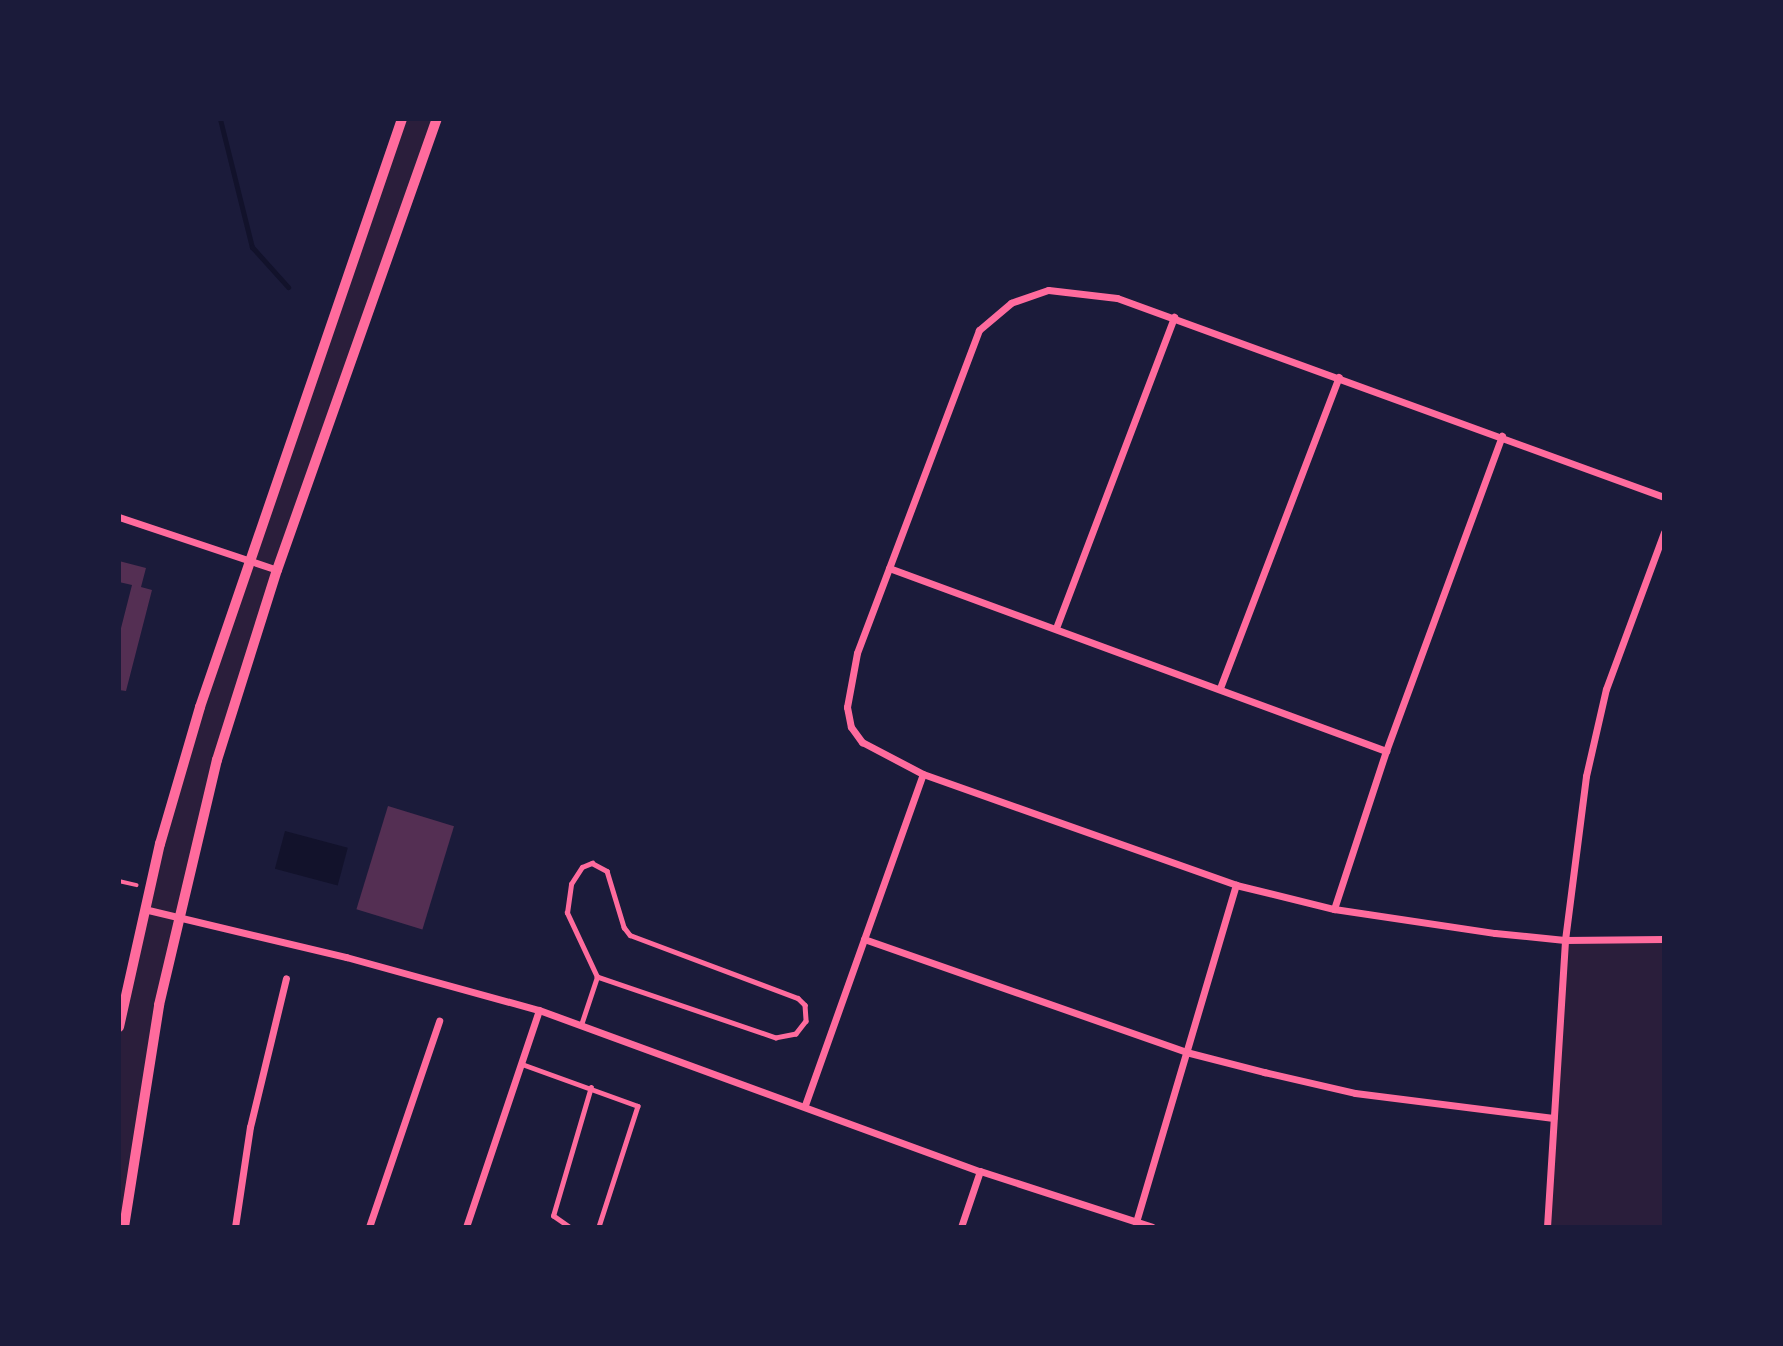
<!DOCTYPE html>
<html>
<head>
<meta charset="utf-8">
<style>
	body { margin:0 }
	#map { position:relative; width:1783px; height:1346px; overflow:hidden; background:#1b1b3a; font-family:Roboto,sans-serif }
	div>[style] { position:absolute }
	.green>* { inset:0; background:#2a1e3b }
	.water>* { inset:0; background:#12122b; transform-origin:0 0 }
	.stream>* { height:5px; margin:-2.5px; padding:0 2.5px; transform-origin:2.5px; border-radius:2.5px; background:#12122b }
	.building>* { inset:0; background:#542f53; transform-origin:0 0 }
	.path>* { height:3.5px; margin:-1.75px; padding:0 1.75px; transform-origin:1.75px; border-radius:1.75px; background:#ff6b9d }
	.service>* { height:4.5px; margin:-2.25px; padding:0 2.25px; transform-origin:2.25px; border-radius:2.25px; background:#ff6b9d }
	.minor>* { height:7px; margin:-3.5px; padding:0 3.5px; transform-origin:3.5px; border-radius:3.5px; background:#ff6b9d }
	.tertiary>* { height:10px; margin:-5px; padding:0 5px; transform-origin:5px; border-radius:5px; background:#ff6b9d }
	span { translate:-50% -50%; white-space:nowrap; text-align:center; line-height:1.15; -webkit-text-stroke:6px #1b1b3a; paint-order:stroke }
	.frame { position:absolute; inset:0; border:121px solid #1b1b3a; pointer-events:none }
</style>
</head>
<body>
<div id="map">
	<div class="green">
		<div style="clip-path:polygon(402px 119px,437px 119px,328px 427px,199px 827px,119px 1227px,119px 1027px,175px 788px)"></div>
		<div style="clip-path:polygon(1664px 939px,1664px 1227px,1547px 1227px,1565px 940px)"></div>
	</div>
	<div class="water">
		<div style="left:285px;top:831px;width:65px;height:39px;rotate:15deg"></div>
	</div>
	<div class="stream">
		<div style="left:220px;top:119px;width:132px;rotate:76deg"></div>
		<div style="left:252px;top:247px;width:54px;rotate:48deg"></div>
	</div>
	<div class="building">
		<div style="clip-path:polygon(119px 561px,146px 568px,141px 587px,152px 590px,126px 691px,119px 690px,119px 636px,132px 585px,119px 582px)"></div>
		<div style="left:388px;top:806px;width:69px;height:108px;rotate:17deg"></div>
	</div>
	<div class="path">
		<div style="left:119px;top:881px;width:18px;rotate:13deg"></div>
	</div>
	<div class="service">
		<div style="left:592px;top:863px;width:17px;rotate:28deg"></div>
		<div style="left:607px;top:871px;width:59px;rotate:73.1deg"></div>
		<div style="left:624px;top:927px;width:10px;rotate:53deg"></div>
		<div style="left:630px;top:935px;width:179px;rotate:20.6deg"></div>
		<div style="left:798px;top:998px;width:10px;rotate:45deg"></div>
		<div style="left:805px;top:1005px;width:16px;rotate:86deg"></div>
		<div style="left:806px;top:1021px;width:16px;rotate:128deg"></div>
		<div style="left:796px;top:1034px;width:20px;rotate:169deg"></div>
		<div style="left:776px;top:1038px;width:189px;rotate:-161.2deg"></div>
		<div style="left:597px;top:977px;width:71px;rotate:-115.1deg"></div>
		<div style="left:567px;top:913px;width:29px;rotate:-82deg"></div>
		<div style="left:571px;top:884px;width:20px;rotate:-57deg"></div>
		<div style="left:582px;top:867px;width:11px;rotate:-22deg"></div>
		<div style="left:581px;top:1025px;width:51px;rotate:-71.6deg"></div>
		<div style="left:522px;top:1064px;width:123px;rotate:19.9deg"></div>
		<div style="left:638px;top:1106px;width:127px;rotate:107.9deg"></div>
		<div style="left:569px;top:1227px;width:19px;rotate:-145deg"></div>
		<div style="left:553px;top:1216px;width:134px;rotate:-73.6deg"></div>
	</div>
	<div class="minor">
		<div style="left:1664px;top:497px;width:582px;rotate:-160.01deg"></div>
		<div style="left:1117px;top:298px;width:69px;rotate:-173.4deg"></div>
		<div style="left:1048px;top:290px;width:39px;rotate:161deg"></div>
		<div style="left:1011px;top:303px;width:42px;rotate:139.8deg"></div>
		<div style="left:979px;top:330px;width:345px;rotate:110.7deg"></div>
		<div style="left:857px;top:653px;width:55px;rotate:100.5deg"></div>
		<div style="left:847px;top:707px;width:20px;rotate:79deg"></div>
		<div style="left:851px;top:727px;width:19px;rotate:54deg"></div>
		<div style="left:862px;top:742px;width:69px;rotate:27.7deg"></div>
		<div style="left:923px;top:774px;width:332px;rotate:19.5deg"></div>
		<div style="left:1236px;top:885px;width:101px;rotate:13.8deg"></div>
		<div style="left:1334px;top:909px;width:163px;rotate:8.5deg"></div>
		<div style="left:1495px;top:933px;width:70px;rotate:5.7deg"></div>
		<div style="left:1565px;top:940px;width:99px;rotate:-0.6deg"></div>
		<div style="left:119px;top:517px;width:167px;rotate:18.5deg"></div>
		<div style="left:889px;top:568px;width:530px;rotate:20.21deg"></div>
		<div style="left:1056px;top:628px;width:333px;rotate:-69.2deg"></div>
		<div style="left:1220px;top:688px;width:333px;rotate:-69.1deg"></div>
		<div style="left:144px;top:909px;width:208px;rotate:13.4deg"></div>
		<div style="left:346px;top:957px;width:200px;rotate:15.4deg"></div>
		<div style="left:539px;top:1010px;width:469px;rotate:20.1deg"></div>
		<div style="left:980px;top:1171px;width:181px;rotate:18deg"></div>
		<div style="left:1334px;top:909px;width:166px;rotate:-71.8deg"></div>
		<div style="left:1386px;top:751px;width:336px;rotate:-69.8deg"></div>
		<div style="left:864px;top:939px;width:341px;rotate:19.3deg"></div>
		<div style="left:1186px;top:1052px;width:81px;rotate:14.4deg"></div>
		<div style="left:1264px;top:1072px;width:93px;rotate:13deg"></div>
		<div style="left:1355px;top:1093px;width:200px;rotate:7.2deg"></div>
		<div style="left:805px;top:1105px;width:351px;rotate:-70.4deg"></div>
		<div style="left:1136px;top:1222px;width:352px;rotate:-73.5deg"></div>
		<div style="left:235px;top:1227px;width:101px;rotate:-81.5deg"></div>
		<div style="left:250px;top:1127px;width:153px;rotate:-76.4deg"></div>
		<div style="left:369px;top:1227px;width:218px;rotate:-71.2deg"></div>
		<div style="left:466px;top:1227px;width:229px;rotate:-71.4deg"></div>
		<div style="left:961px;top:1227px;width:59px;rotate:-71.3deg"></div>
		<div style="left:1547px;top:1227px;width:288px;rotate:-86.4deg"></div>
		<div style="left:1565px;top:940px;width:165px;rotate:-82.7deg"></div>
		<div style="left:1586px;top:776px;width:89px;rotate:-77.1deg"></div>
		<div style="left:1606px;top:689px;width:167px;rotate:-69.7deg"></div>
	</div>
	<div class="tertiary">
		<div style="left:119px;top:1027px;width:188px;rotate:-77.4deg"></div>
		<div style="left:160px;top:844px;width:143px;rotate:-73.7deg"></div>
		<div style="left:200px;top:707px;width:622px;rotate:-71.04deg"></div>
		<div style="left:124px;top:1227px;width:225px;rotate:-81deg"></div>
		<div style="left:159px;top:1005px;width:252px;rotate:-76.7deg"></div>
		<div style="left:217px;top:760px;width:199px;rotate:-72.5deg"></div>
		<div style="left:277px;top:570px;width:479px;rotate:-70.5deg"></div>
	</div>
	<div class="frame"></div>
</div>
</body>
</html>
